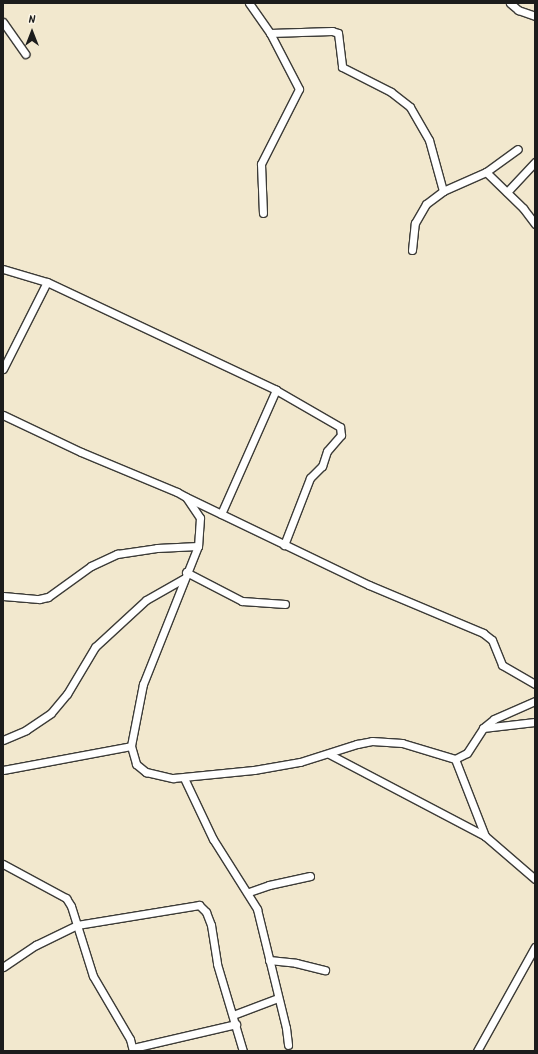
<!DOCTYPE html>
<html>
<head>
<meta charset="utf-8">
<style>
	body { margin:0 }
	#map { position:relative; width:538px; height:1054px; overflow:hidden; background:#f2e8ce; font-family:Kalam,sans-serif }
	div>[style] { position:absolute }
	.roads { filter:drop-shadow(1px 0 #3c3b37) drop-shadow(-1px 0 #3c3b37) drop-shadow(0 1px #3c3b37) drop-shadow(0 -1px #3c3b37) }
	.minor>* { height:7px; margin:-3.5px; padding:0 3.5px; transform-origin:3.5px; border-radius:3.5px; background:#fff }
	span { translate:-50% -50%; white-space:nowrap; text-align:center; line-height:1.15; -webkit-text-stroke:3px #fcf5e5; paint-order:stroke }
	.frame { position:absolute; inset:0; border:4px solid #1c1c1c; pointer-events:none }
	.north { position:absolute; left:12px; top:12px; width:40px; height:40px; -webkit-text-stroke:3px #fcf5e5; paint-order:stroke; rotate:0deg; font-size:11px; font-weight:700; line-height:16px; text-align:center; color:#1c1c1c }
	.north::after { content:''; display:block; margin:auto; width:14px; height:18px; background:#1c1c1c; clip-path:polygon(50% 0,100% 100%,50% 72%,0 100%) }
</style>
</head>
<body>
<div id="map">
	<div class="roads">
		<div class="minor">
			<div style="left:249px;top:3px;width:37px;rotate:55deg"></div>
			<div style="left:270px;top:33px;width:63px;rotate:62.6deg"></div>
			<div style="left:299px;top:89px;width:84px;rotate:116.9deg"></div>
			<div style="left:261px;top:164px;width:49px;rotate:87.7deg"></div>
			<div style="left:510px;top:3px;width:11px;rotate:41deg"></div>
			<div style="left:518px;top:10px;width:18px;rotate:19deg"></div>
			<div style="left:3px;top:22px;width:39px;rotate:55deg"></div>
			<div style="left:270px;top:33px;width:62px;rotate:-1.8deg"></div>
			<div style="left:332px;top:31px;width:6px;rotate:18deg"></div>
			<div style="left:338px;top:33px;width:34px;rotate:83deg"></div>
			<div style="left:342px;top:67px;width:55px;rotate:27deg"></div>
			<div style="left:391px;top:92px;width:24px;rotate:38deg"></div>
			<div style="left:410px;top:107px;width:38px;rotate:60deg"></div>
			<div style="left:429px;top:140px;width:53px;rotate:74.6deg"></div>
			<div style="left:486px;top:172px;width:52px;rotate:44.2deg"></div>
			<div style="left:523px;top:208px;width:20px;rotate:53deg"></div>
			<div style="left:507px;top:192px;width:41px;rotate:-47deg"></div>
			<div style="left:412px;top:250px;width:27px;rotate:-84deg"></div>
			<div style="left:415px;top:223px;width:22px;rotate:-60deg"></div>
			<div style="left:426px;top:204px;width:21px;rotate:-37deg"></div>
			<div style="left:443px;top:191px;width:47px;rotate:-23.8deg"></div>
			<div style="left:486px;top:172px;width:39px;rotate:-36deg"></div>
			<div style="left:3px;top:269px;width:46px;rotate:16.5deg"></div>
			<div style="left:47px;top:282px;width:253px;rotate:25.2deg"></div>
			<div style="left:276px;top:390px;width:74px;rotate:30deg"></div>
			<div style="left:340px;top:427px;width:8px;rotate:83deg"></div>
			<div style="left:341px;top:435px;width:21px;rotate:131deg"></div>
			<div style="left:327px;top:451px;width:16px;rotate:108deg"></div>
			<div style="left:322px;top:466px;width:17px;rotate:135deg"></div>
			<div style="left:310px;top:478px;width:72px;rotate:111.2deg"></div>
			<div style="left:3px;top:369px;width:97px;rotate:-63.2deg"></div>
			<div style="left:3px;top:415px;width:86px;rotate:25.4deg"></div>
			<div style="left:81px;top:452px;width:104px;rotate:22.6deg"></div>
			<div style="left:177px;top:492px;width:10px;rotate:29deg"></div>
			<div style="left:186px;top:497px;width:25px;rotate:56deg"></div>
			<div style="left:200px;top:518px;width:28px;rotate:94deg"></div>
			<div style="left:198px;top:546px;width:149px;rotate:111.7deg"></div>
			<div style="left:143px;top:684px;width:63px;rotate:101deg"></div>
			<div style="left:131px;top:746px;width:19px;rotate:74deg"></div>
			<div style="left:136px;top:764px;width:13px;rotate:39deg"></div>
			<div style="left:146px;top:772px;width:28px;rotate:13deg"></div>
			<div style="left:173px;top:778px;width:81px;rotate:-5.6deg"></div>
			<div style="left:254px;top:770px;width:47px;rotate:-9.9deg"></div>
			<div style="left:300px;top:762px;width:60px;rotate:-17.5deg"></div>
			<div style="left:357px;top:744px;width:15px;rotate:-11deg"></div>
			<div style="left:372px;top:741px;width:30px;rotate:4deg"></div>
			<div style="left:402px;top:743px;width:55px;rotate:16.8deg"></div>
			<div style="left:455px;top:759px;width:13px;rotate:-27deg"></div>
			<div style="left:467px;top:753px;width:30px;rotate:-57deg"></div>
			<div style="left:483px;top:728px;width:14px;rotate:-39deg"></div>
			<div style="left:494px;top:719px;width:45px;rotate:-23.7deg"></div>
			<div style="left:188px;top:498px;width:201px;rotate:25.7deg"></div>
			<div style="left:369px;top:585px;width:124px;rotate:22.8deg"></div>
			<div style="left:483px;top:633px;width:11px;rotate:38deg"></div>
			<div style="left:492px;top:640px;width:27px;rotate:68deg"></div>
			<div style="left:502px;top:665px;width:38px;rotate:30deg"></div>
			<div style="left:221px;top:514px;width:136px;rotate:-66.1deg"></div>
			<div style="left:186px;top:572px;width:63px;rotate:27.4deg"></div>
			<div style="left:242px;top:601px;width:43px;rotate:4deg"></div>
			<div style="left:3px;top:596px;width:36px;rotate:5deg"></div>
			<div style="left:39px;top:599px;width:9px;rotate:-13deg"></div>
			<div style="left:48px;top:597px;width:53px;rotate:-35.8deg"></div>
			<div style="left:91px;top:566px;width:29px;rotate:-25deg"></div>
			<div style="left:117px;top:554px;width:40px;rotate:-8.5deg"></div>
			<div style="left:157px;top:548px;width:41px;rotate:-2.8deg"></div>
			<div style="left:483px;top:728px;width:52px;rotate:-6.6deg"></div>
			<div style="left:3px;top:740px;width:25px;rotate:-23deg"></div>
			<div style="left:26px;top:730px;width:30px;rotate:-34deg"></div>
			<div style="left:51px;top:713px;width:25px;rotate:-50deg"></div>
			<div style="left:67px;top:694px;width:55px;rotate:-59.2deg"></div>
			<div style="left:95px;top:647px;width:69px;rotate:-42.7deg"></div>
			<div style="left:146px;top:600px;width:43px;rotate:-29.6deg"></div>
			<div style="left:329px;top:754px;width:176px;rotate:27.7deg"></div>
			<div style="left:485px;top:836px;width:66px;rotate:40.7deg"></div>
			<div style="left:455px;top:759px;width:83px;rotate:68.7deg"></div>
			<div style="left:3px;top:770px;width:130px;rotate:-10.6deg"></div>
			<div style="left:184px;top:778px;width:68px;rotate:64.6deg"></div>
			<div style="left:213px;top:839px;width:83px;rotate:57.8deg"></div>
			<div style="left:257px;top:909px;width:122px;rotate:76.3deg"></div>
			<div style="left:286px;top:1028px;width:17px;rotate:83deg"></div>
			<div style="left:3px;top:864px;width:72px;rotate:28.4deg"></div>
			<div style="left:66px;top:898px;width:9px;rotate:58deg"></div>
			<div style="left:71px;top:906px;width:73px;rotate:72.6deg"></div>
			<div style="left:93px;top:976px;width:73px;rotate:59.6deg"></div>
			<div style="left:130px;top:1039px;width:12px;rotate:76deg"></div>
			<div style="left:249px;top:892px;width:21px;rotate:-19deg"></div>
			<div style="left:269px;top:885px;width:42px;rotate:-12.4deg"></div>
			<div style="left:269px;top:960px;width:27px;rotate:6deg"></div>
			<div style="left:296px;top:963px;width:30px;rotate:14deg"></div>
			<div style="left:3px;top:967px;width:40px;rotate:-34deg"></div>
			<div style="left:36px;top:945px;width:46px;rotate:-26deg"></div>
			<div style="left:77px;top:925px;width:124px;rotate:-9.3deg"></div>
			<div style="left:199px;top:905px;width:10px;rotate:45deg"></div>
			<div style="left:206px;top:912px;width:14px;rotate:69deg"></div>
			<div style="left:211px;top:925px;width:39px;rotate:81deg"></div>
			<div style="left:217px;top:964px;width:91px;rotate:73.4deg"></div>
			<div style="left:233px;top:1015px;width:48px;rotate:-20.7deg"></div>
			<div style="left:133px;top:1048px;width:106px;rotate:-13.1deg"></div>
			<div style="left:477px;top:1051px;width:119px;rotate:-60.9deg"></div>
		</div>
	</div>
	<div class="frame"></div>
	<div class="north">N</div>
</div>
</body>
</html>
